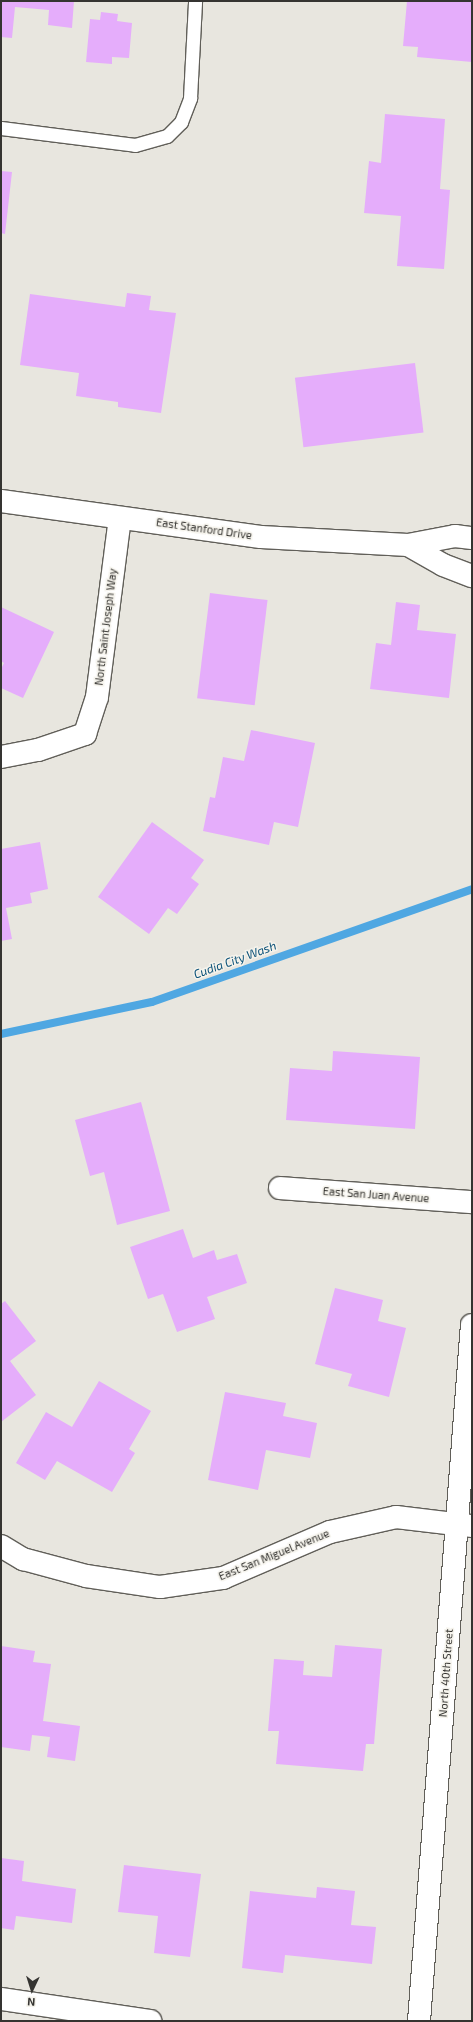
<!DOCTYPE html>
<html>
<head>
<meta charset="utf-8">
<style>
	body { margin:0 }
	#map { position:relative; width:473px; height:2022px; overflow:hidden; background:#e8e6df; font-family:"Exo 2",sans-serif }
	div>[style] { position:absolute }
	.stream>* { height:8px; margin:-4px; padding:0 4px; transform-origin:4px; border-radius:4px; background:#4fa7e2 }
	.building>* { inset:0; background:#e5adfb; transform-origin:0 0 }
	.roads { filter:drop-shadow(1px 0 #615f59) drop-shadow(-1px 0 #615f59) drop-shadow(0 1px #615f59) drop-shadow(0 -1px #615f59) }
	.service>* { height:13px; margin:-6.5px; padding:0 6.5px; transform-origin:6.5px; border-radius:6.5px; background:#fff }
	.minor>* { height:22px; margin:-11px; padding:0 11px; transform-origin:11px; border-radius:11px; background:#fff }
	.tertiary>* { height:22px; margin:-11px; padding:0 11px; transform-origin:11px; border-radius:11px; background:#fff }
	span { translate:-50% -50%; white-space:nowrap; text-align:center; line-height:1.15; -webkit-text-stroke:3px #f5f3ec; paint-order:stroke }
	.street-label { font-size:11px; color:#353431 }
	.water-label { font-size:12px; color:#0a5077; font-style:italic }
	.frame { position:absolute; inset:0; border:2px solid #353431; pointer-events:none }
	.north { position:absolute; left:12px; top:1970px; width:40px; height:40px; -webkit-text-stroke:3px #f5f3ec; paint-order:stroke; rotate:184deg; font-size:11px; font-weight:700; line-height:16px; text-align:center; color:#353431 }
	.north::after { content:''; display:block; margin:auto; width:14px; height:18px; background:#353431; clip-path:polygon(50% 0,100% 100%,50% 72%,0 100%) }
</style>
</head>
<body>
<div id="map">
	<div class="stream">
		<div style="left:1px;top:1034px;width:154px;rotate:-12deg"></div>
		<div style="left:152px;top:1002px;width:339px;rotate:-19.4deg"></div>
	</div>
	<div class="building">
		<div style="clip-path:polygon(1px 1px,74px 1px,72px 28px,48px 25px,49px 10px,15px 7px,12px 38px,1px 37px)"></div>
		<div style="clip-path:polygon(407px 1px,472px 1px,472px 62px,417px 57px,418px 47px,403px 46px)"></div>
		<div style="clip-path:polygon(101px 12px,118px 14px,117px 21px,132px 23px,129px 58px,112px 57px,112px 64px,86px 62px,90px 19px,100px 20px)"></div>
		<div style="clip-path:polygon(385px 114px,445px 119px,440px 189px,450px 190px,444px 269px,397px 266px,401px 216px,364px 213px,369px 161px,381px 163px)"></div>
		<div style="clip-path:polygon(1px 171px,12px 172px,5px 234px,1px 233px)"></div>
		<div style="clip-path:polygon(127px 293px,151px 296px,149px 310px,176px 313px,161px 413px,118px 407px,118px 402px,76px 396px,79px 373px,20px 365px,30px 294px,125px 307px)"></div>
		<div style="left:415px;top:363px;width:70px;height:121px;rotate:83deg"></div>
		<div style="left:210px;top:593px;width:58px;height:106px;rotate:7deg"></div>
		<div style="clip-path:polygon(396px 602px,420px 605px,417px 630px,456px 634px,449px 698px,370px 689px,376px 643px,391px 645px)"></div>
		<div style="clip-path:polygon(1px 607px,54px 632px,23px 698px,1px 688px,1px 669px,4px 663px,1px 661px)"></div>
		<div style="clip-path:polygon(251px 730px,315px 743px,298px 827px,274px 822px,269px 845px,203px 831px,210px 797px,215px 798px,223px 757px,244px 761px)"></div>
		<div style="clip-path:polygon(152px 822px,204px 860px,191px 878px,199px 884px,177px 914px,168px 908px,149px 934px,98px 897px)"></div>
		<div style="clip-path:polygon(40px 842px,48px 889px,30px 893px,32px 903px,6px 908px,12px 939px,1px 941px,1px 849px)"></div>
		<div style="clip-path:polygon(333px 1051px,420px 1057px,415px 1129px,286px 1120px,290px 1068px,332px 1071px)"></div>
		<div style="clip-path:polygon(141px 1102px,170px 1211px,117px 1225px,104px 1172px,90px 1176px,75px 1120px)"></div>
		<div style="clip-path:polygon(183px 1229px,193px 1258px,214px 1250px,217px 1260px,237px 1254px,247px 1283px,207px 1297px,215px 1319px,177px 1332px,163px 1294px,148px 1299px,130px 1247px)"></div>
		<div style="clip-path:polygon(335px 1288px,383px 1300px,378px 1321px,406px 1328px,389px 1397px,348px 1386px,352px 1374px,315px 1364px)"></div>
		<div style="clip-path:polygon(5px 1301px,36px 1341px,10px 1361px,36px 1395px,1px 1422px,1px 1304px)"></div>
		<div style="clip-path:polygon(99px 1381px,151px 1411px,129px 1449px,135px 1453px,112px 1492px,57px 1461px,45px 1480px,16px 1463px,46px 1412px,72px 1427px)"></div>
		<div style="clip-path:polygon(225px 1392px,286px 1403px,283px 1416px,317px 1423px,310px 1458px,266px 1450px,258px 1490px,208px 1480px)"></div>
		<div style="clip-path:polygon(335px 1645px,382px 1649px,374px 1744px,366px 1744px,363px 1771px,276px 1764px,279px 1731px,268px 1731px,274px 1659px,304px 1661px,303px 1675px,332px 1677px)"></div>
		<div style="clip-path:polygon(1px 1646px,35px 1651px,33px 1662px,51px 1664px,43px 1721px,80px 1726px,75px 1761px,47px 1757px,50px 1737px,32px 1735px,30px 1751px,1px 1747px)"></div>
		<div style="clip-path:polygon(1px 1858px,24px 1861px,22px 1881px,76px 1889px,72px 1923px,16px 1916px,14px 1930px,1px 1928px)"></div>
		<div style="clip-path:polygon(124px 1865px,201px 1874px,190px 1957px,154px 1953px,158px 1916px,118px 1912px)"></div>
		<div style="clip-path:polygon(317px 1887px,355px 1891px,351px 1925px,376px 1927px,372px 1964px,285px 1955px,283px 1973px,242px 1968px,250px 1891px,316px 1898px)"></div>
	</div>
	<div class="roads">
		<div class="service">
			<div style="left:1px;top:128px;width:135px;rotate:7.2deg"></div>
			<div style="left:135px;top:145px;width:33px;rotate:-16deg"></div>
			<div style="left:167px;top:136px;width:20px;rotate:-45deg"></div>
			<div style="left:181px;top:122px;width:26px;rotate:-69deg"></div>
			<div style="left:190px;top:98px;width:97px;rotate:-87deg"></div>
		</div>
		<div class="minor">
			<div style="left:1px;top:757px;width:38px;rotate:-11deg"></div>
			<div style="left:38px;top:750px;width:50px;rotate:-18.8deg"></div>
			<div style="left:85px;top:734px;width:39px;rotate:-72deg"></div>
			<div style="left:97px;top:697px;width:180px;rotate:-82.7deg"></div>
			<div style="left:280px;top:1188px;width:193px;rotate:4.2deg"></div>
			<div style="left:1px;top:1546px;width:26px;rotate:31deg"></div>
			<div style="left:23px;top:1559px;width:65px;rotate:15.1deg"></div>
			<div style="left:86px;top:1576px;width:75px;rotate:8.5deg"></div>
			<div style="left:160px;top:1587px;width:64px;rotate:-8.1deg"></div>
			<div style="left:223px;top:1578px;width:116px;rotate:-23.3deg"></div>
			<div style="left:330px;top:1532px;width:68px;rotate:-12.8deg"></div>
			<div style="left:396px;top:1517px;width:77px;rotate:6.8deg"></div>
			<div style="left:1px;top:1999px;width:151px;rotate:8.4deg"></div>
		</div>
		<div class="tertiary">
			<div style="left:1px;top:501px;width:262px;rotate:7.9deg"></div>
			<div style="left:261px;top:537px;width:147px;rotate:3.1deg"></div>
			<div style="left:408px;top:545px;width:48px;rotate:-10.8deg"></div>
			<div style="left:455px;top:536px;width:17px;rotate:7deg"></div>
			<div style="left:408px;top:545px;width:40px;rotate:29.7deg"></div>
			<div style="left:443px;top:565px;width:31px;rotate:21deg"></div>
			<div style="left:419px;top:2021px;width:698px;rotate:-85.65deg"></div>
		</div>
	</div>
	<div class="street-label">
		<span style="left:204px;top:529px;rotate:8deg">East Stanford Drive</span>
		<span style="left:106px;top:627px;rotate:-83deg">North Saint Joseph Way</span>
		<span style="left:376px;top:1195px;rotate:4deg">East San Juan Avenue</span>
		<span style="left:274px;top:1555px;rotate:-22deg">East San Miguel Avenue</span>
		<span style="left:446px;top:1673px;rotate:-86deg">North 40th Street</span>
	</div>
	<div class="water-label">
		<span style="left:235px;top:960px;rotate:-20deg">Cudia City Wash</span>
	</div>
	<div class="frame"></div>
	<div class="north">N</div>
</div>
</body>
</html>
